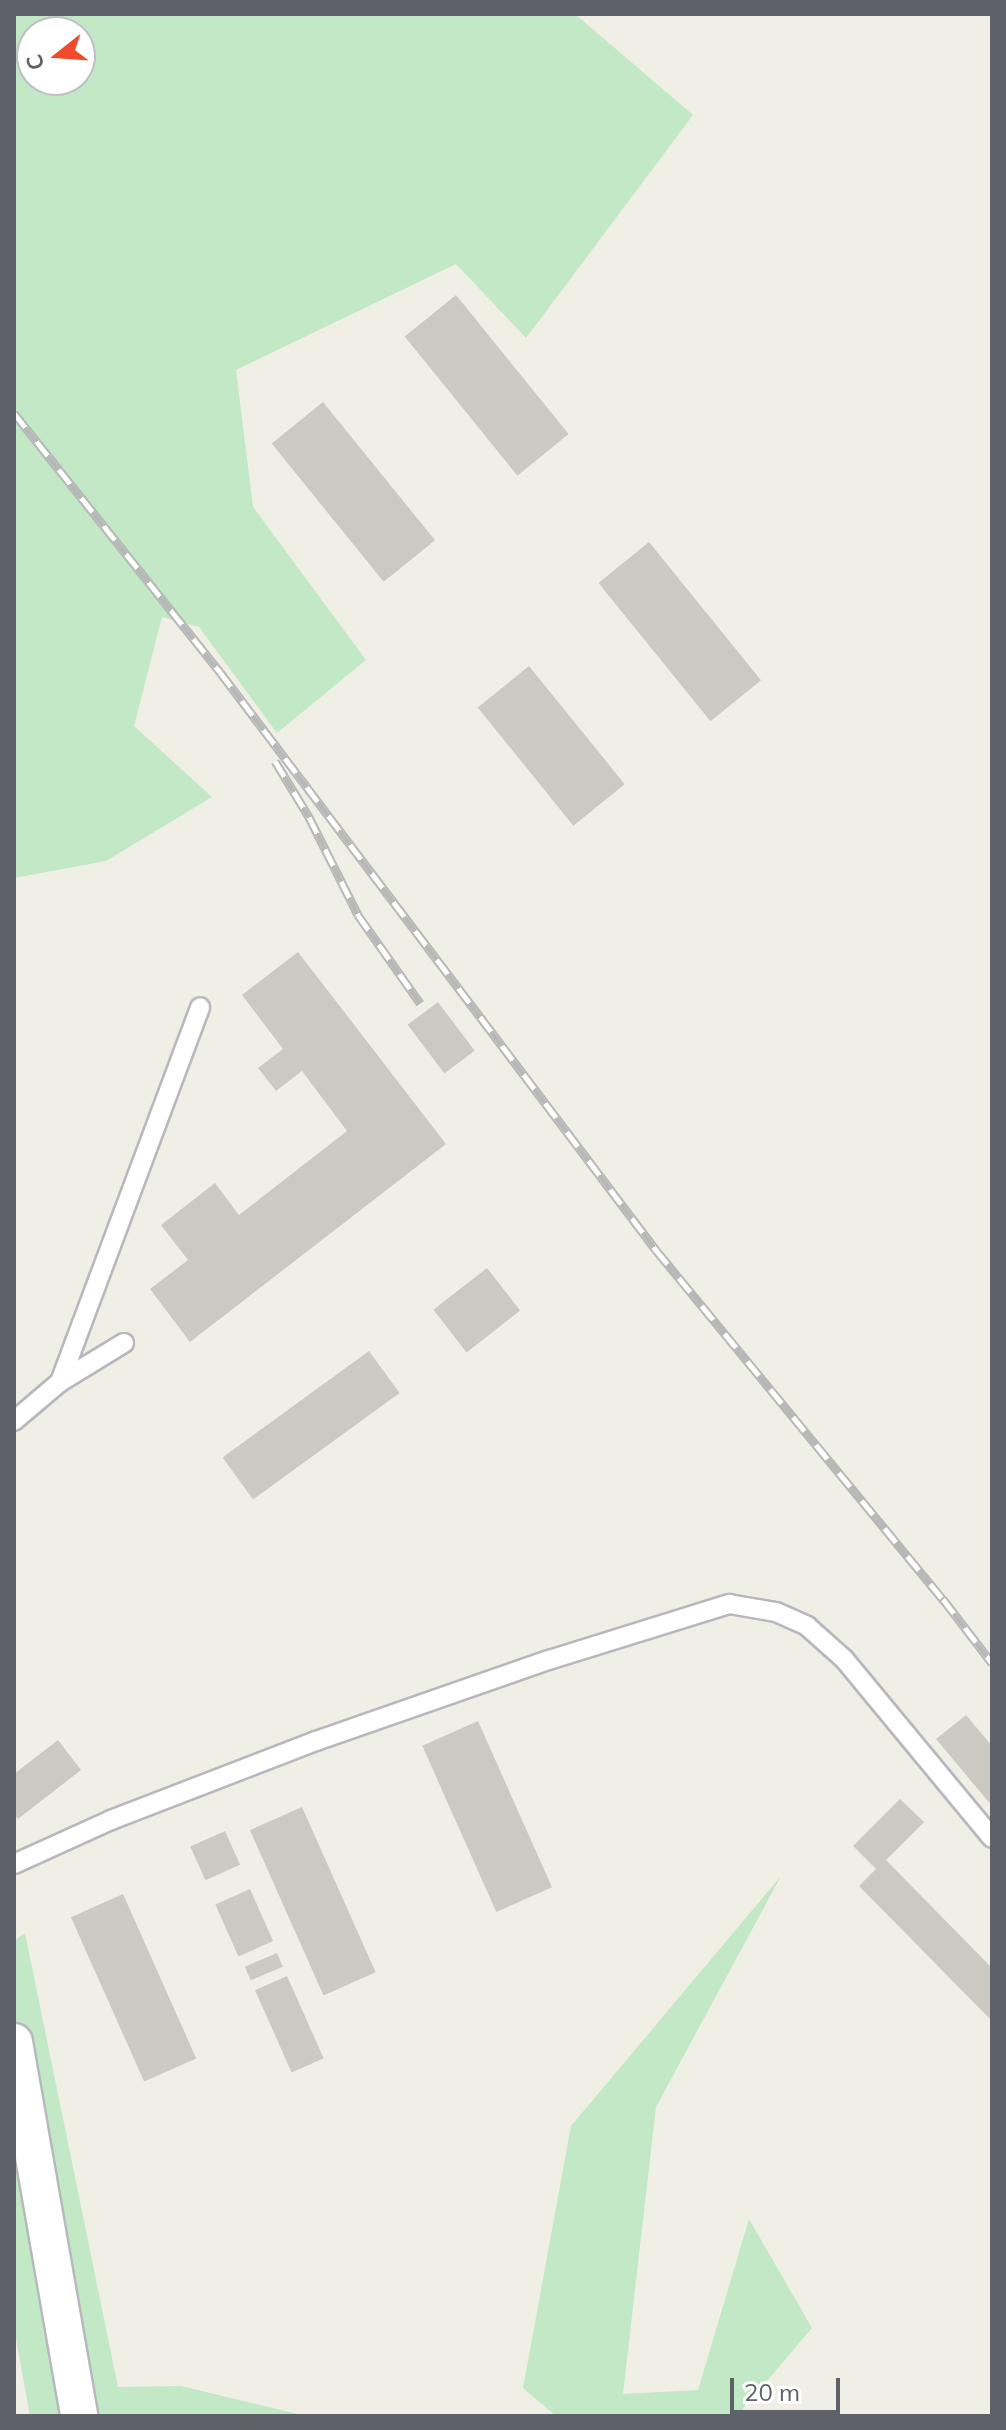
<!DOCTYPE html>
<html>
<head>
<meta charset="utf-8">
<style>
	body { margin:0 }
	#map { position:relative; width:1006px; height:2430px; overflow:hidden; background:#f0efe6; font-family:Mulish,sans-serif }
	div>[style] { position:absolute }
	.green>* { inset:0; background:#c2e8c5 }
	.building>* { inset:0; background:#ccc9c3; transform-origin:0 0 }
	.roads { filter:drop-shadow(2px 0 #b6b8bd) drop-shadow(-2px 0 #b6b8bd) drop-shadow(0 2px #b6b8bd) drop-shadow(0 -2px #b6b8bd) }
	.service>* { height:18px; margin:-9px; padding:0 9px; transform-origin:9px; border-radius:9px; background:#fff }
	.minor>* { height:36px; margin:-18px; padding:0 18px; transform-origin:18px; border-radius:18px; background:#fff }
	.rail>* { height:9px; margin-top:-4.5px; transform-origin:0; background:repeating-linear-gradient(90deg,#fff 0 18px,#b7b8b8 0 36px); box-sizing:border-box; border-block:2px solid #b7b8b8 }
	span { translate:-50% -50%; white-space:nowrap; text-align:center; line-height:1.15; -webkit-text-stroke:6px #fff; paint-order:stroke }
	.frame { position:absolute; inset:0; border:16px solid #5e6167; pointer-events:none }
	.north { position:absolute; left:16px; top:16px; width:80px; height:80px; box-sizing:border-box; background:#fff; border:2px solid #bfc0c2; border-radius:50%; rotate:253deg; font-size:22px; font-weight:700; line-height:32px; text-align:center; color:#5e6167 }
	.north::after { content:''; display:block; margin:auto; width:28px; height:36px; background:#f04a2d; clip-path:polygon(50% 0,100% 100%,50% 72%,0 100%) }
	.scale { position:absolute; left:730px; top:2378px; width:110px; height:36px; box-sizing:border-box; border:4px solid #5e6167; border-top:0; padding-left:10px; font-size:24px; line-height:28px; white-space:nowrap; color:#5e6167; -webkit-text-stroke:6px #fff; paint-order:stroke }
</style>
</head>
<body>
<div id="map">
	<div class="green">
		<div style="clip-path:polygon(evenodd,14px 14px,575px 14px,693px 115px,526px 338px,456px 264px,236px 370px,253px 507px,366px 660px,277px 733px,199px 627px,162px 617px,134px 726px,212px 797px,106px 861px,14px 878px,14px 14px,32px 32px,80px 32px,80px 80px,32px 80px,32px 32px)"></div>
		<div style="clip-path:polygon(781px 1876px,656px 2107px,623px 2394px,698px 2390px,749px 2219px,812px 2328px,737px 2416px,556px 2416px,523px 2388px,571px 2126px)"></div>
		<div style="clip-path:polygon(25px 1933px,118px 2387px,181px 2386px,306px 2416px,30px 2416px,14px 2328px,14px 1941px)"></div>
	</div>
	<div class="building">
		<div style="left:456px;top:295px;width:179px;height:66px;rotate:51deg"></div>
		<div style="left:323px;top:402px;width:178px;height:66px;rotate:51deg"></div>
		<div style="left:649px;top:542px;width:178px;height:65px;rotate:51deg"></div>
		<div style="left:529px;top:666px;width:152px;height:66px;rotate:51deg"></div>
		<div style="clip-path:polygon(298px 952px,446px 1144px,190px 1342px,150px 1289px,188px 1260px,161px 1225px,215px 1183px,239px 1215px,347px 1131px,302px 1071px,276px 1091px,258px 1068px,283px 1049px,242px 995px)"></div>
		<div style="left:438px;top:1002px;width:61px;height:38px;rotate:53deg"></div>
		<div style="left:487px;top:1268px;width:54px;height:68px;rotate:52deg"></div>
		<div style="left:369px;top:1351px;width:52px;height:181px;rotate:54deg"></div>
		<div style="clip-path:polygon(966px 1715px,992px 1746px,992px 1806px,936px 1739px)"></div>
		<div style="left:478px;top:1721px;width:182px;height:61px;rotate:66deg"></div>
		<div style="clip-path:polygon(58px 1740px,81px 1770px,18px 1819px,14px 1814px,14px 1774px)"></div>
		<div style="clip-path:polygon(900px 1799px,924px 1822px,886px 1860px,992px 1968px,992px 2021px,859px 1886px,876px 1869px,853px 1846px)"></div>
		<div style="left:302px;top:1807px;width:181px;height:57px;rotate:66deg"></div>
		<div style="left:225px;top:1831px;width:37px;height:38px;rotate:66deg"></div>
		<div style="left:250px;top:1889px;width:57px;height:38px;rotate:66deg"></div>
		<div style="left:123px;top:1894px;width:180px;height:57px;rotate:66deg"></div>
		<div style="left:277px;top:1953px;width:15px;height:35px;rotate:67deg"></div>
		<div style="left:287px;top:1976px;width:90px;height:35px;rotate:66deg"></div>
	</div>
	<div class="roads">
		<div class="service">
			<div style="left:60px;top:1382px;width:400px;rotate:-69.5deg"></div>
			<div style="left:14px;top:1421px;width:60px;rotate:-40.3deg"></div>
			<div style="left:60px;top:1382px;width:75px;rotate:-31.4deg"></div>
			<div style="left:14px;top:1864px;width:107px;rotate:-24.4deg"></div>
			<div style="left:111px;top:1820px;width:220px;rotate:-21.1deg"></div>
			<div style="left:316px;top:1741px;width:247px;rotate:-19.2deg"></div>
			<div style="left:549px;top:1660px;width:189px;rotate:-17.3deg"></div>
			<div style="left:729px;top:1604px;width:48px;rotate:9.7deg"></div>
			<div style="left:776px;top:1612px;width:34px;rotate:24deg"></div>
			<div style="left:807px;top:1626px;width:50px;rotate:41.7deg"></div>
			<div style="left:844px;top:1659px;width:232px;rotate:50.4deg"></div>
		</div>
		<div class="minor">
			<div style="left:14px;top:2042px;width:380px;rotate:80.1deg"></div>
		</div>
	</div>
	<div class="rail">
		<div style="left:14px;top:413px;width:331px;rotate:51.5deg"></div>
		<div style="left:220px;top:672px;width:724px;rotate:52.97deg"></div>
		<div style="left:656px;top:1250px;width:452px;rotate:50.6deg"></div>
		<div style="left:943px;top:1599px;width:81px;rotate:52.6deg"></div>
		<div style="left:275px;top:761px;width:66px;rotate:58.7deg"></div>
		<div style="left:309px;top:817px;width:110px;rotate:63.4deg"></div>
		<div style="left:358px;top:915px;width:108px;rotate:54.8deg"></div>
	</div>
	<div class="frame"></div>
	<div class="north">С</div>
	<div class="scale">20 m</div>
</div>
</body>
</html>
